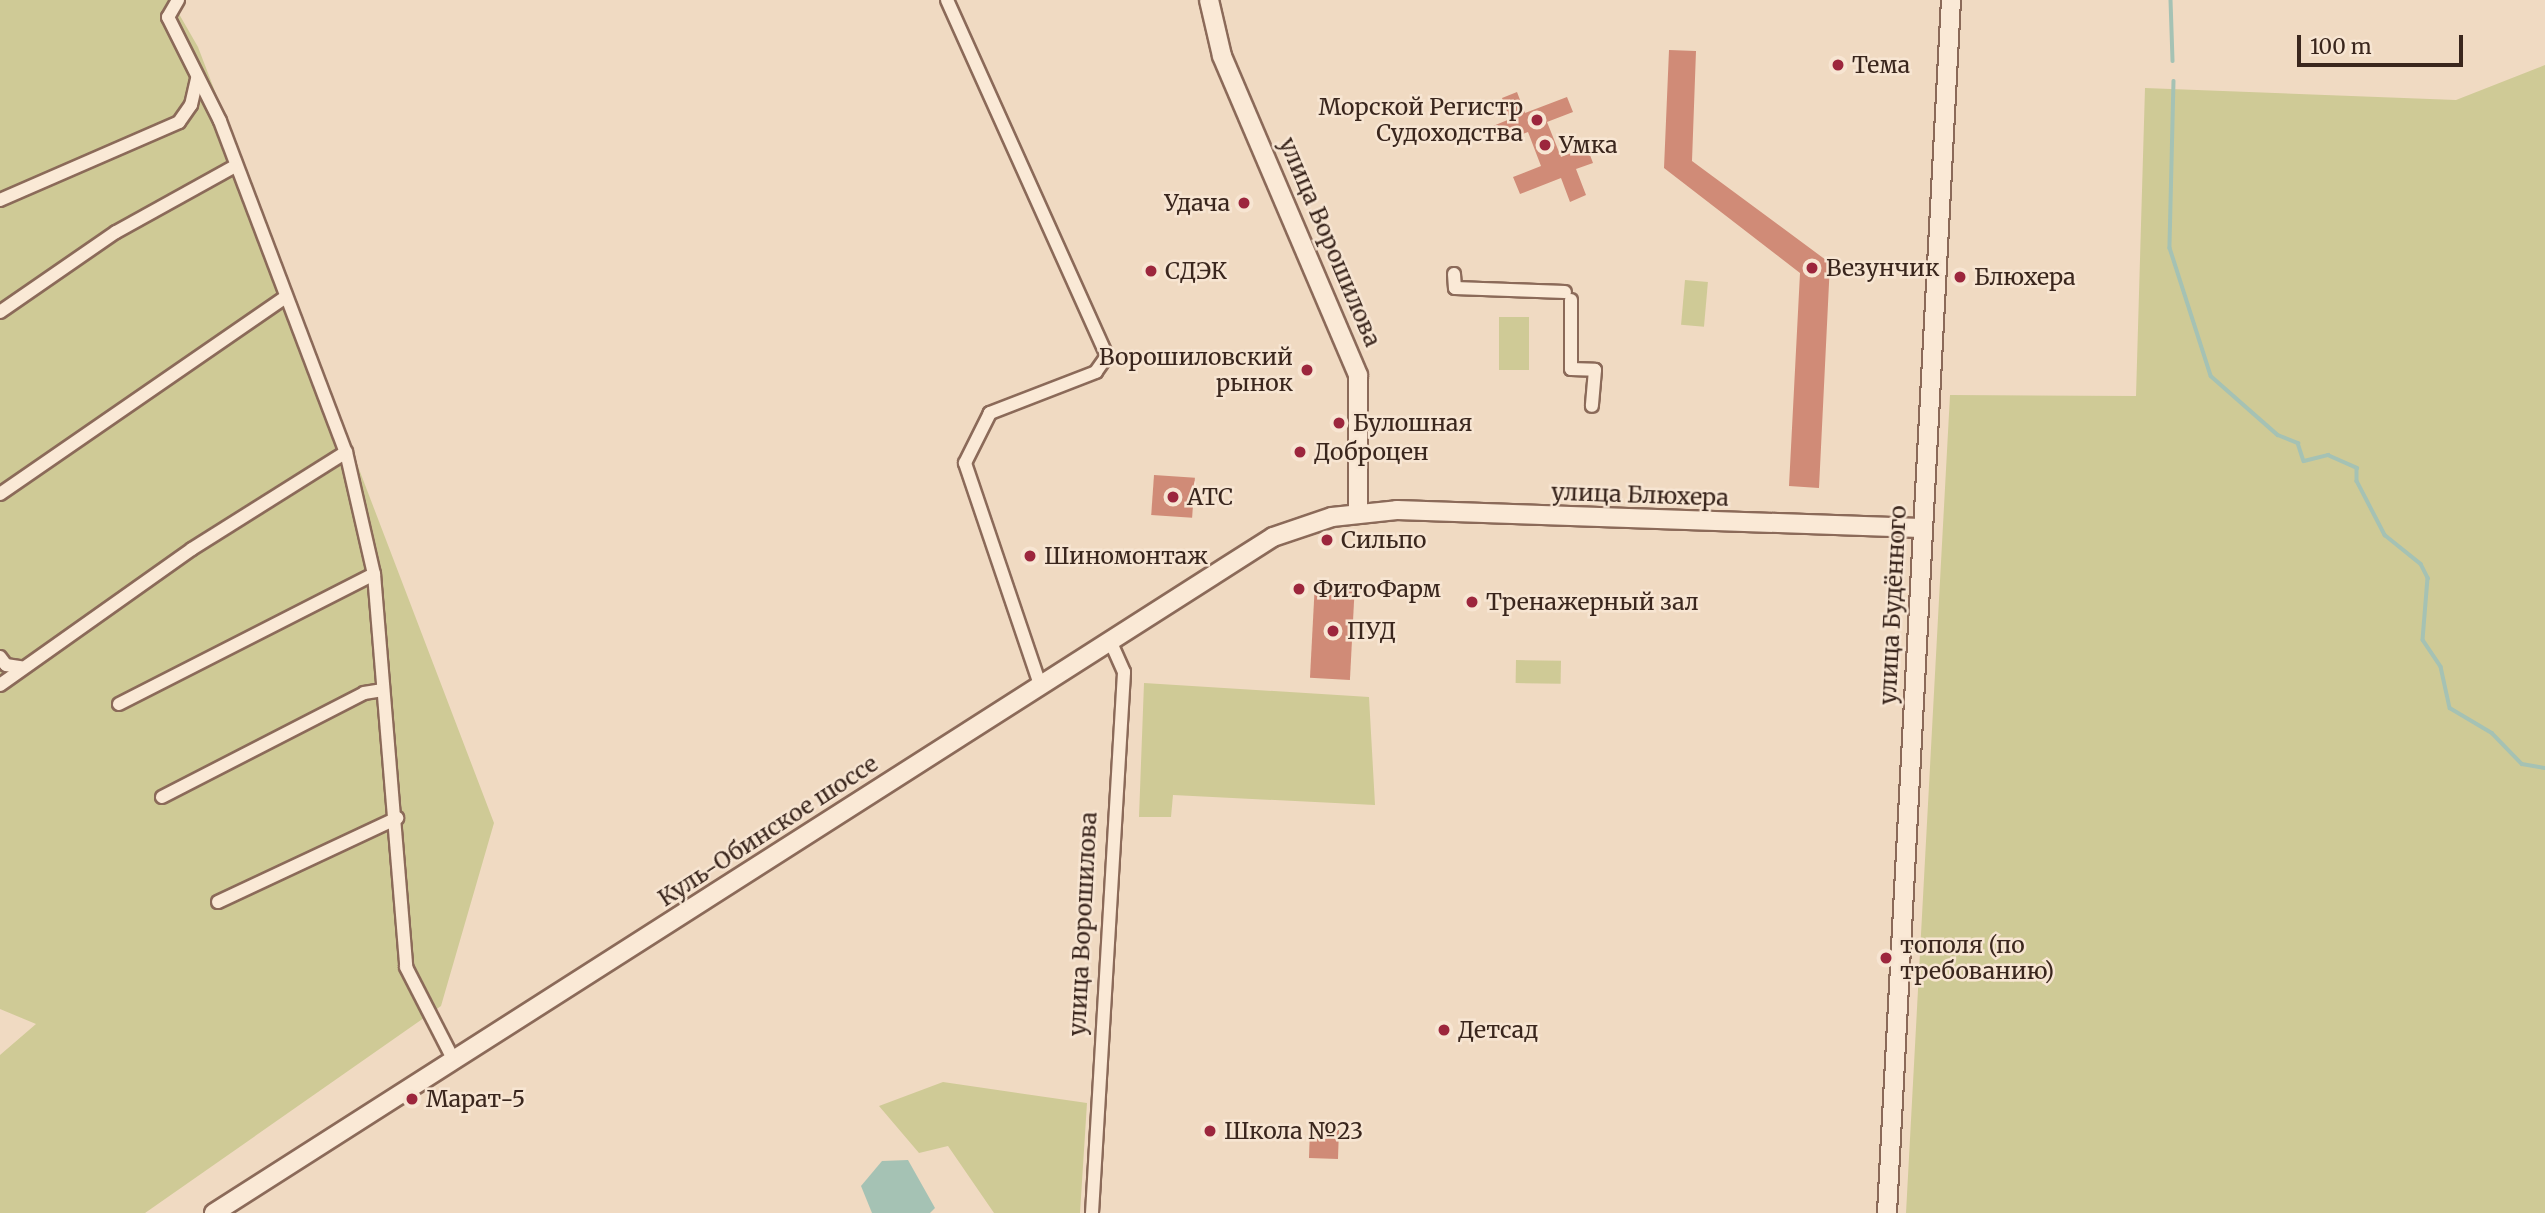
<!DOCTYPE html>
<html>
<head>
<meta charset="utf-8">
<style>
	body { margin:0 }
	#map { position:relative; width:2545px; height:1213px; overflow:hidden; background:#f0dac2; font-family:Merriweather,serif }
	div>[style] { position:absolute }
	.green>* { inset:0; background:#cfca96; transform-origin:0 0 }
	.water>* { inset:0; background:#a5c2b4 }
	.stream>* { height:3.5px; margin:-1.75px; padding:0 1.75px; transform-origin:1.75px; border-radius:1.75px; background:#a5c2b4 }
	.building>* { inset:0; background:#d08b77; transform-origin:0 0 }
	.roads { filter:drop-shadow(2px 0 #8b6a59) drop-shadow(-2px 0 #8b6a59) drop-shadow(0 2px #8b6a59) drop-shadow(0 -2px #8b6a59) }
	.minor>* { height:12px; margin:-6px; padding:0 6px; transform-origin:6px; border-radius:6px; background:#fae9d6 }
	.secondary>* { height:18px; margin:-9px; padding:0 9px; transform-origin:9px; border-radius:9px; background:#fae9d6 }
	.dots>* { width:19px; height:19px; translate:-50% -50%; box-sizing:border-box; border:4px solid #f7e5d2; border-radius:50% }
	span { translate:-50% -50%; white-space:nowrap; text-align:center; line-height:1.15; -webkit-text-stroke:5px #f7e5d2; paint-order:stroke }
	.poi-label { font-size:23px; color:#3a261d }
	.left { translate:0 -50%; text-align:left }
	.right { translate:-100% -50%; text-align:right }
	.street-label { font-size:23px; color:#3a261d }
	.scale { position:absolute; left:2297px; top:35px; width:166px; height:32px; box-sizing:border-box; border:4px solid #3a261d; border-top:0; padding-left:9px; font-size:21px; line-height:24px; white-space:nowrap; color:#3a261d; -webkit-text-stroke:5px #f7e5d2; paint-order:stroke }
</style>
</head>
<body>
<div id="map">
	<div class="green">
		<div style="clip-path:polygon(0 0,171px 0,198px 47px,494px 823px,441px 1006px,145px 1213px,0 1213px,0 1055px,36px 1024px,0 1009px)"></div>
		<div style="clip-path:polygon(2545px 65px,2545px 1213px,1906px 1213px,1950px 395px,2136px 396px,2145px 88px,2456px 100px)"></div>
		<div style="left:1685px;top:280px;width:23px;height:45px;rotate:5deg"></div>
		<div style="left:1529px;top:317px;width:53px;height:30px;rotate:90deg"></div>
		<div style="left:1516px;top:660px;width:45px;height:23px;rotate:1deg"></div>
		<div style="clip-path:polygon(1144px 683px,1369px 697px,1375px 805px,1173px 795px,1171px 817px,1139px 817px)"></div>
		<div style="clip-path:polygon(943px 1082px,1087px 1103px,1080px 1213px,994px 1213px,948px 1146px,919px 1153px,879px 1106px)"></div>
	</div>
	<div class="water">
		<div style="clip-path:polygon(908px 1160px,935px 1208px,930px 1213px,872px 1213px,861px 1186px,882px 1161px)"></div>
	</div>
	<div class="stream">
		<div style="left:2171px;top:0;width:61px;rotate:88.1deg"></div>
		<div style="left:2174px;top:81px;width:167px;rotate:91.4deg"></div>
		<div style="left:2170px;top:248px;width:134px;rotate:72.2deg"></div>
		<div style="left:2211px;top:376px;width:89px;rotate:41.4deg"></div>
		<div style="left:2278px;top:435px;width:22px;rotate:22deg"></div>
		<div style="left:2298px;top:443px;width:19px;rotate:72deg"></div>
		<div style="left:2304px;top:461px;width:25px;rotate:-14deg"></div>
		<div style="left:2328px;top:455px;width:32px;rotate:24deg"></div>
		<div style="left:2357px;top:468px;width:13px;rotate:90deg"></div>
		<div style="left:2357px;top:481px;width:61px;rotate:62.6deg"></div>
		<div style="left:2385px;top:535px;width:46px;rotate:38.9deg"></div>
		<div style="left:2421px;top:564px;width:16px;rotate:63deg"></div>
		<div style="left:2428px;top:578px;width:62px;rotate:94.6deg"></div>
		<div style="left:2423px;top:640px;width:32px;rotate:56deg"></div>
		<div style="left:2441px;top:667px;width:42px;rotate:77.6deg"></div>
		<div style="left:2450px;top:708px;width:49px;rotate:30.8deg"></div>
		<div style="left:2492px;top:733px;width:43px;rotate:45.9deg"></div>
		<div style="left:2522px;top:764px;width:23px;rotate:10deg"></div>
	</div>
	<div class="building">
		<div style="clip-path:polygon(1669px 50px,1696px 51px,1692px 161px,1830px 263px,1819px 488px,1789px 486px,1800px 273px,1664px 168px)"></div>
		<div style="clip-path:polygon(1517px 92px,1525px 113px,1567px 97px,1573px 112px,1547px 122px,1561px 157px,1587px 147px,1593px 163px,1576px 169px,1586px 195px,1570px 202px,1561px 178px,1520px 194px,1513px 177px,1541px 166px,1528px 132px,1499px 143px,1493px 126px,1510px 119px,1502px 98px)"></div>
		<div style="left:1154px;top:475px;width:41px;height:40px;rotate:4deg"></div>
		<div style="left:1315px;top:582px;width:40px;height:96px;rotate:3deg"></div>
		<div style="left:1310px;top:1129px;width:29px;height:29px;rotate:2deg"></div>
	</div>
	<div class="roads">
		<div class="minor">
			<div style="left:178px;top:0;width:20px;rotate:120deg"></div>
			<div style="left:168px;top:17px;width:116px;rotate:63.4deg"></div>
			<div style="left:220px;top:121px;width:354px;rotate:69.2deg"></div>
			<div style="left:346px;top:452px;width:125px;rotate:77.1deg"></div>
			<div style="left:374px;top:574px;width:394px;rotate:85.3deg"></div>
			<div style="left:406px;top:967px;width:103px;rotate:62.9deg"></div>
			<div style="left:947px;top:0;width:390px;rotate:65.8deg"></div>
			<div style="left:1107px;top:356px;width:19px;rotate:125deg"></div>
			<div style="left:1096px;top:372px;width:114px;rotate:158.9deg"></div>
			<div style="left:990px;top:413px;width:56px;rotate:116.6deg"></div>
			<div style="left:965px;top:463px;width:233px;rotate:71.3deg"></div>
			<div style="left:0;top:200px;width:195px;rotate:-23.5deg"></div>
			<div style="left:179px;top:122px;width:21px;rotate:-55deg"></div>
			<div style="left:191px;top:105px;width:28px;rotate:-77deg"></div>
			<div style="left:1454px;top:274px;width:14px;rotate:86deg"></div>
			<div style="left:1455px;top:288px;width:110px;rotate:2.1deg"></div>
			<div style="left:1571px;top:300px;width:69px;rotate:90deg"></div>
			<div style="left:1571px;top:369px;width:24px;rotate:2deg"></div>
			<div style="left:1595px;top:370px;width:36px;rotate:95deg"></div>
			<div style="left:0;top:312px;width:141px;rotate:-34.6deg"></div>
			<div style="left:116px;top:232px;width:136px;rotate:-29deg"></div>
			<div style="left:0;top:494px;width:347px;rotate:-34.6deg"></div>
			<div style="left:0;top:657px;width:10px;rotate:53deg"></div>
			<div style="left:6px;top:665px;width:15px;rotate:8deg"></div>
			<div style="left:0;top:685px;width:235px;rotate:-35.3deg"></div>
			<div style="left:192px;top:549px;width:182px;rotate:-32.2deg"></div>
			<div style="left:119px;top:704px;width:286px;rotate:-27deg"></div>
			<div style="left:162px;top:797px;width:227px;rotate:-27.2deg"></div>
			<div style="left:364px;top:693px;width:19px;rotate:-9deg"></div>
			<div style="left:218px;top:902px;width:198px;rotate:-25.1deg"></div>
			<div style="left:1092px;top:1213px;width:542px;rotate:-86.61deg"></div>
			<div style="left:1124px;top:672px;width:35px;rotate:-114deg"></div>
		</div>
		<div class="secondary">
			<div style="left:1209px;top:0;width:57px;rotate:76.9deg"></div>
			<div style="left:1222px;top:56px;width:347px;rotate:66.9deg"></div>
			<div style="left:1358px;top:375px;width:138px;rotate:90deg"></div>
			<div style="left:214px;top:1213px;width:1256px;rotate:-32.55deg"></div>
			<div style="left:1273px;top:537px;width:62px;rotate:-18.7deg"></div>
			<div style="left:1332px;top:517px;width:65px;rotate:-6.1deg"></div>
			<div style="left:1397px;top:510px;width:524px;rotate:1.97deg"></div>
			<div style="left:1887px;top:1213px;width:1215px;rotate:-86.98deg"></div>
		</div>
	</div>
	<div class="dots">
		<div style="left:1838px;top:65px;background:#9c263d"></div>
		<div style="left:1537px;top:120px;background:#9c263d"></div>
		<div style="left:1545px;top:145px;background:#9c263d"></div>
		<div style="left:1244px;top:203px;background:#9c263d"></div>
		<div style="left:1812px;top:268px;background:#9c263d"></div>
		<div style="left:1151px;top:271px;background:#9c263d"></div>
		<div style="left:1960px;top:277px;background:#9c263d"></div>
		<div style="left:1307px;top:370px;background:#9c263d"></div>
		<div style="left:1339px;top:423px;background:#9c263d"></div>
		<div style="left:1300px;top:452px;background:#9c263d"></div>
		<div style="left:1173px;top:497px;background:#9c263d"></div>
		<div style="left:1327px;top:540px;background:#9c263d"></div>
		<div style="left:1030px;top:556px;background:#9c263d"></div>
		<div style="left:1299px;top:589px;background:#9c263d"></div>
		<div style="left:1472px;top:602px;background:#9c263d"></div>
		<div style="left:1333px;top:631px;background:#9c263d"></div>
		<div style="left:1886px;top:958px;background:#9c263d"></div>
		<div style="left:1444px;top:1030px;background:#9c263d"></div>
		<div style="left:412px;top:1099px;background:#9c263d"></div>
		<div style="left:1210px;top:1131px;background:#9c263d"></div>
	</div>
	<div class="poi-label">
		<span class="left" style="left:1852px;top:65px">Тема</span>
		<span class="right" style="left:1523px;top:120px">Морской Регистр<br>Судоходства</span>
		<span class="left" style="left:1559px;top:145px">Умка</span>
		<span class="right" style="left:1230px;top:203px">Удача</span>
		<span class="left" style="left:1826px;top:268px">Везунчик</span>
		<span class="left" style="left:1165px;top:271px">СДЭК</span>
		<span class="left" style="left:1974px;top:277px">Блюхера</span>
		<span class="right" style="left:1293px;top:370px">Ворошиловский<br>рынок</span>
		<span class="left" style="left:1353px;top:423px">Булошная</span>
		<span class="left" style="left:1314px;top:452px">Доброцен</span>
		<span class="left" style="left:1187px;top:497px">АТС</span>
		<span class="left" style="left:1341px;top:540px">Сильпо</span>
		<span class="left" style="left:1044px;top:556px">Шиномонтаж</span>
		<span class="left" style="left:1313px;top:589px">ФитоФарм</span>
		<span class="left" style="left:1486px;top:602px">Тренажерный зал</span>
		<span class="left" style="left:1347px;top:631px">ПУД</span>
		<span class="left" style="left:1900px;top:958px">тополя (по<br>требованию)</span>
		<span class="left" style="left:1458px;top:1030px">Детсад</span>
		<span class="left" style="left:426px;top:1099px">Марат-5</span>
		<span class="left" style="left:1224px;top:1131px">Школа №23</span>
	</div>
	<div class="street-label">
		<span style="left:1330px;top:242px;rotate:67deg">улица Ворошилова</span>
		<span style="left:1640px;top:495px;rotate:2deg">улица Блюхера</span>
		<span style="left:1893px;top:605px;rotate:-87deg">улица Будённого</span>
		<span style="left:768px;top:831px;rotate:-33deg">Куль-Обинское шоссе</span>
		<span style="left:1083px;top:924px;rotate:-87deg">улица Ворошилова</span>
	</div>
	<div class="scale">100 m</div>
</div>
</body>
</html>
